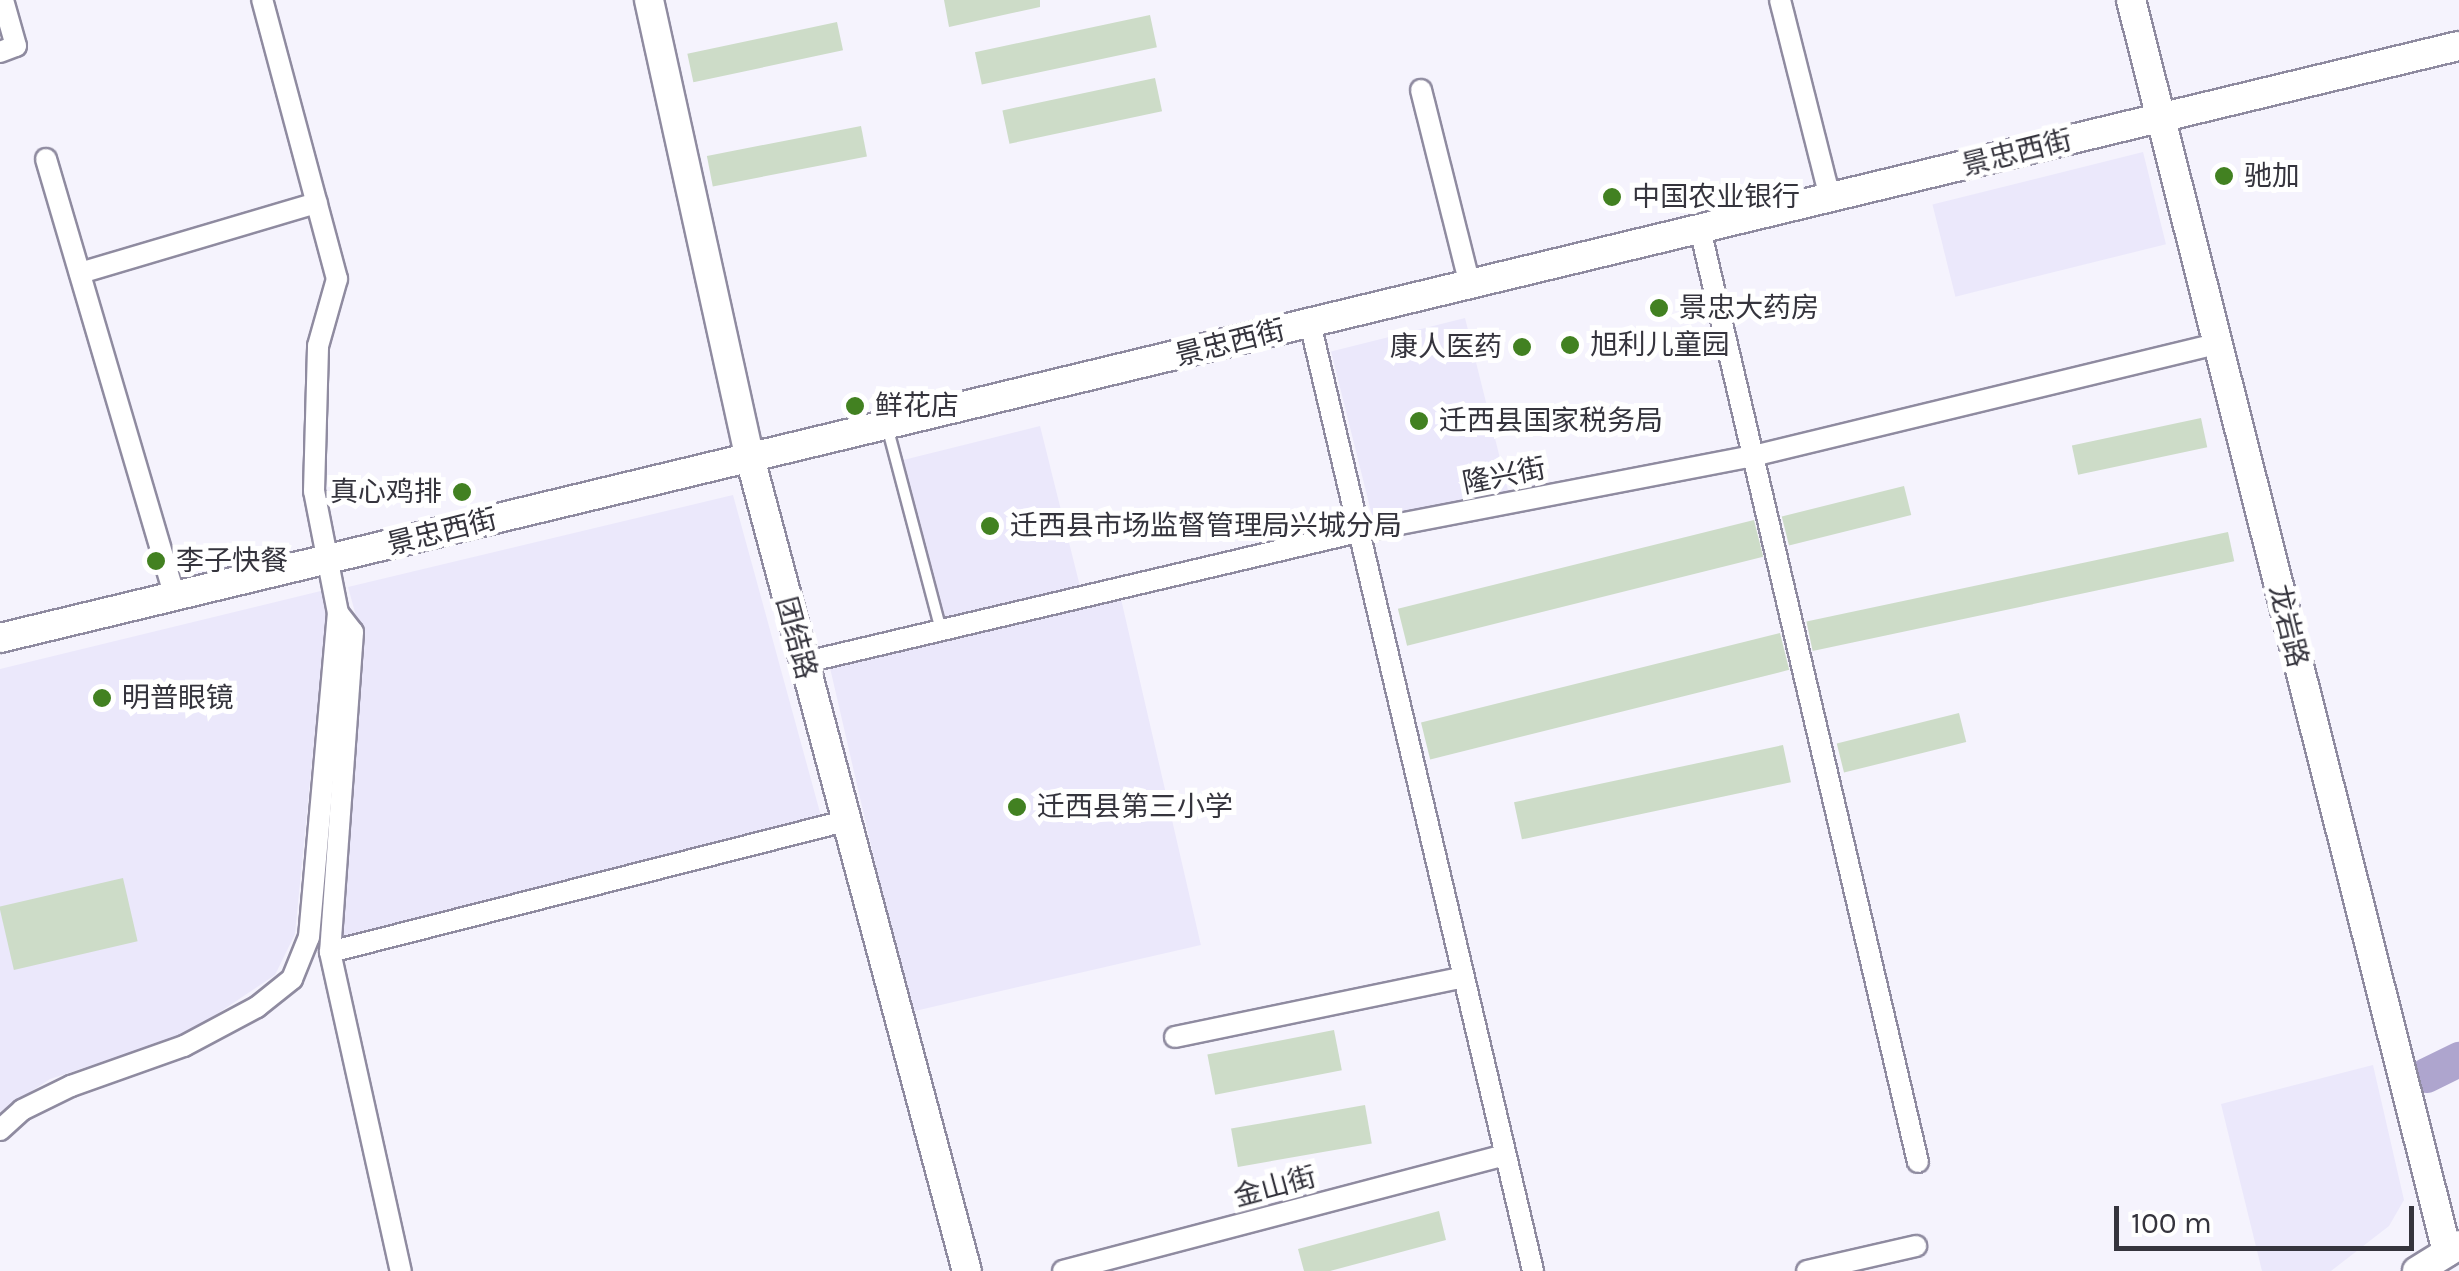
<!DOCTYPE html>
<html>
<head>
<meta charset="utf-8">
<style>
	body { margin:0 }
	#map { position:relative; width:2459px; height:1271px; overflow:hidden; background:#f5f3fd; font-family:Karla,"Noto Sans SC",sans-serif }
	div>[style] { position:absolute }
	.built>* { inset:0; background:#ebe8fb; transform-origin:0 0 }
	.river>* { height:35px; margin:-17.5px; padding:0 17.5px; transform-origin:17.5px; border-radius:17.5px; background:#aea5ce }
	.building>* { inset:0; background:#cddcc8; transform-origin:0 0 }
	.roads { filter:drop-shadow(2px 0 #8f8ba0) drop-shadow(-2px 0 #8f8ba0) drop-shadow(0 2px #8f8ba0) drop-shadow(0 -2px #8f8ba0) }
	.lane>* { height:10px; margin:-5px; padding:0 5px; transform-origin:5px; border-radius:5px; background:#fff }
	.street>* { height:20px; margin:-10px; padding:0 10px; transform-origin:10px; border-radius:10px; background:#fff }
	.secondary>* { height:28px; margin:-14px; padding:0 14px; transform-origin:14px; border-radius:14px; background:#fff }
	.dots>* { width:28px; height:28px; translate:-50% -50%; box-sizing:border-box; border:5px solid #fff; border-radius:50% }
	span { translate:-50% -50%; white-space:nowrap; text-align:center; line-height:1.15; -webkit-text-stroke:10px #fff; paint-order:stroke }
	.street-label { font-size:28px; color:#35343d }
	.poi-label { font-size:28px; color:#35343d }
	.left { translate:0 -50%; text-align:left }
	.right { translate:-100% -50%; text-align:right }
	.scale { position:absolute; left:2114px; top:1206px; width:300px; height:45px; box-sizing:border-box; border:5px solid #35343d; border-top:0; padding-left:12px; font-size:30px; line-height:35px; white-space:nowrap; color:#35343d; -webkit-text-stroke:8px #fff; paint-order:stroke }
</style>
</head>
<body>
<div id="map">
	<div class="built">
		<div style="left:2143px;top:152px;width:95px;height:217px;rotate:76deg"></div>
		<div style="left:1465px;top:318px;width:178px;height:138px;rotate:76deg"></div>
		<div style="left:1040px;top:426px;width:170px;height:145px;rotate:76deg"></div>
		<div style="clip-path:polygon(733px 495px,821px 816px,341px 937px,362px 638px,348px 587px)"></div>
		<div style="clip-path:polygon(329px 589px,295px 934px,275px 975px,187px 1034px,50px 1079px,0 1112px,0 669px)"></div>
		<div style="left:1121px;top:599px;width:355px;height:299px;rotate:77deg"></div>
		<div style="clip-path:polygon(2373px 1065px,2404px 1200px,2389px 1226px,2331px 1271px,2262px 1271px,2221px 1104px)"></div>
	</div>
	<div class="river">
		<div style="left:2426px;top:1075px;width:37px;rotate:-26deg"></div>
	</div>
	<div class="building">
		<div style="clip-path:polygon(944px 0,1040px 0,1040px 7px,949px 27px)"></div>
		<div style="left:1150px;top:15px;width:33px;height:179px;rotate:78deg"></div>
		<div style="left:837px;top:22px;width:29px;height:153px;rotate:78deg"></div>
		<div style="left:1155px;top:78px;width:34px;height:156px;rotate:78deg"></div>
		<div style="left:861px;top:126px;width:31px;height:157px;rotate:79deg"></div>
		<div style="left:2201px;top:418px;width:30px;height:132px;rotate:78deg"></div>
		<div style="left:1904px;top:486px;width:30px;height:126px;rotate:76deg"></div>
		<div style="left:1754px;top:520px;width:38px;height:367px;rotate:76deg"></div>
		<div style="left:2228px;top:532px;width:30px;height:431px;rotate:78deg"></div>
		<div style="left:1780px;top:633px;width:38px;height:370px;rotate:76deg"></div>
		<div style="left:1959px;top:713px;width:30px;height:126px;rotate:76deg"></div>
		<div style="left:1783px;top:745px;width:38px;height:275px;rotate:78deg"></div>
		<div style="left:123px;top:878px;width:65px;height:127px;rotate:77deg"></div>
		<div style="left:1334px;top:1030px;width:41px;height:129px;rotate:79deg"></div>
		<div style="left:1365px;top:1105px;width:39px;height:136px;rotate:80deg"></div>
		<div style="clip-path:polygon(1439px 1211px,1446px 1240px,1330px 1271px,1304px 1271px,1298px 1249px)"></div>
	</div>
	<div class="roads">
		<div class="lane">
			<div style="left:887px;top:426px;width:211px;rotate:75.2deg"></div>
		</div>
		<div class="street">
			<div style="left:1780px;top:0;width:204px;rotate:75.8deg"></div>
			<div style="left:0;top:52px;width:17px;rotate:-21deg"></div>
			<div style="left:16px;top:46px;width:48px;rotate:-105.8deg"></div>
			<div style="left:1421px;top:90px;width:201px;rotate:75.9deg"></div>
			<div style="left:46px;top:159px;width:456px;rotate:73.6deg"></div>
			<div style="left:1700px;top:229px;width:958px;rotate:76.85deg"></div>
			<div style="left:80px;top:273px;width:247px;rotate:-16.5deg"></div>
			<div style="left:1310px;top:323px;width:974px;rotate:76.76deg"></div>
			<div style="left:338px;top:613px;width:24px;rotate:52deg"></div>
			<div style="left:353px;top:632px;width:321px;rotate:94.1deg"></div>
			<div style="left:330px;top:952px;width:327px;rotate:77.5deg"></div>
			<div style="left:802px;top:663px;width:571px;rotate:-13.26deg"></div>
			<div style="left:1358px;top:532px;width:402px;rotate:-10.9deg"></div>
			<div style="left:1753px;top:456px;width:476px;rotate:-13.6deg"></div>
			<div style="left:330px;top:952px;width:536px;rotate:-14.27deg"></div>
			<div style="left:1175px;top:1037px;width:292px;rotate:-11.7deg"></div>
			<div style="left:0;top:1130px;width:30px;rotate:-42deg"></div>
			<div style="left:22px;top:1110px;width:55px;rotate:-26.1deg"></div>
			<div style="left:71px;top:1086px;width:120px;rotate:-19.5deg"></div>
			<div style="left:184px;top:1046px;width:83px;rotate:-28.1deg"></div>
			<div style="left:257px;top:1007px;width:45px;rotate:-38.7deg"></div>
			<div style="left:292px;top:979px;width:45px;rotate:-68deg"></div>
			<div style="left:309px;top:937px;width:325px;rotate:-84.9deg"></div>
			<div style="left:338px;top:613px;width:124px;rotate:-101.1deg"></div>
			<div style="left:314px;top:491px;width:145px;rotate:-88.4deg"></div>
			<div style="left:318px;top:346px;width:70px;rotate:-74.2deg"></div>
			<div style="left:337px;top:279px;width:289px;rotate:-105deg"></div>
			<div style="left:1063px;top:1271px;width:454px;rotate:-14.7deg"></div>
			<div style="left:1807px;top:1271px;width:112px;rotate:-12.9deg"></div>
		</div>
		<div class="secondary">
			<div style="left:649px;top:0;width:469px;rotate:77.6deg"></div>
			<div style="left:750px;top:458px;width:841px;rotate:75.06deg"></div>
			<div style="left:2131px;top:0;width:1291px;rotate:75.83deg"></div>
			<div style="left:0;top:638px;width:2529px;rotate:-13.54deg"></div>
			<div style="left:2417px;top:1271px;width:49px;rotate:-31.8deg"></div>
		</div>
	</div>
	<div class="dots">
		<div style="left:2224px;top:176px;background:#428121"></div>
		<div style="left:1612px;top:197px;background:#428121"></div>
		<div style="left:1659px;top:308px;background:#428121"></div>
		<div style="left:1570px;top:345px;background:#428121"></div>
		<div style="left:1522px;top:347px;background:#428121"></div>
		<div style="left:855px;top:406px;background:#428121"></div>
		<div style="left:1419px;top:421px;background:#428121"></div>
		<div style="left:462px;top:492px;background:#428121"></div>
		<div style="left:990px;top:526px;background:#428121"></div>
		<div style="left:156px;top:561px;background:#428121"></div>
		<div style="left:102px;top:698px;background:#428121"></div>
		<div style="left:1017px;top:807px;background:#428121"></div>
	</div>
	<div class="street-label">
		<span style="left:2017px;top:153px;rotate:-14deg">景忠西街</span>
		<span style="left:1230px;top:343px;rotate:-14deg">景忠西街</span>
		<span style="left:1504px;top:476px;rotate:-11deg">隆兴街</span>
		<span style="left:442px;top:532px;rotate:-14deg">景忠西街</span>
		<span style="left:2288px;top:626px;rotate:76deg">龙岩路</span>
		<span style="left:796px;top:638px;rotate:75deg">团结路</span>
		<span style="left:1275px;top:1187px;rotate:-15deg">金山街</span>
	</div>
	<div class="poi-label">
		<span class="left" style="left:2244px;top:176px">驰加</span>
		<span class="left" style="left:1632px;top:197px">中国农业银行</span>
		<span class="left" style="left:1679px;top:308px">景忠大药房</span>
		<span class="left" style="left:1590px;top:345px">旭利儿童园</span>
		<span class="right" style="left:1502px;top:347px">康人医药</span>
		<span class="left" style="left:875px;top:406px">鲜花店</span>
		<span class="left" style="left:1439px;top:421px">迁西县国家税务局</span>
		<span class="right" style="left:442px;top:492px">真心鸡排</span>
		<span class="left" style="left:1010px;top:526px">迁西县市场监督管理局兴城分局</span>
		<span class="left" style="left:176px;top:561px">李子快餐</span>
		<span class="left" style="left:122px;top:698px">明普眼镜</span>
		<span class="left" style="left:1037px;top:807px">迁西县第三小学</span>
	</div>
	<div class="scale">100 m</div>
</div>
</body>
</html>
